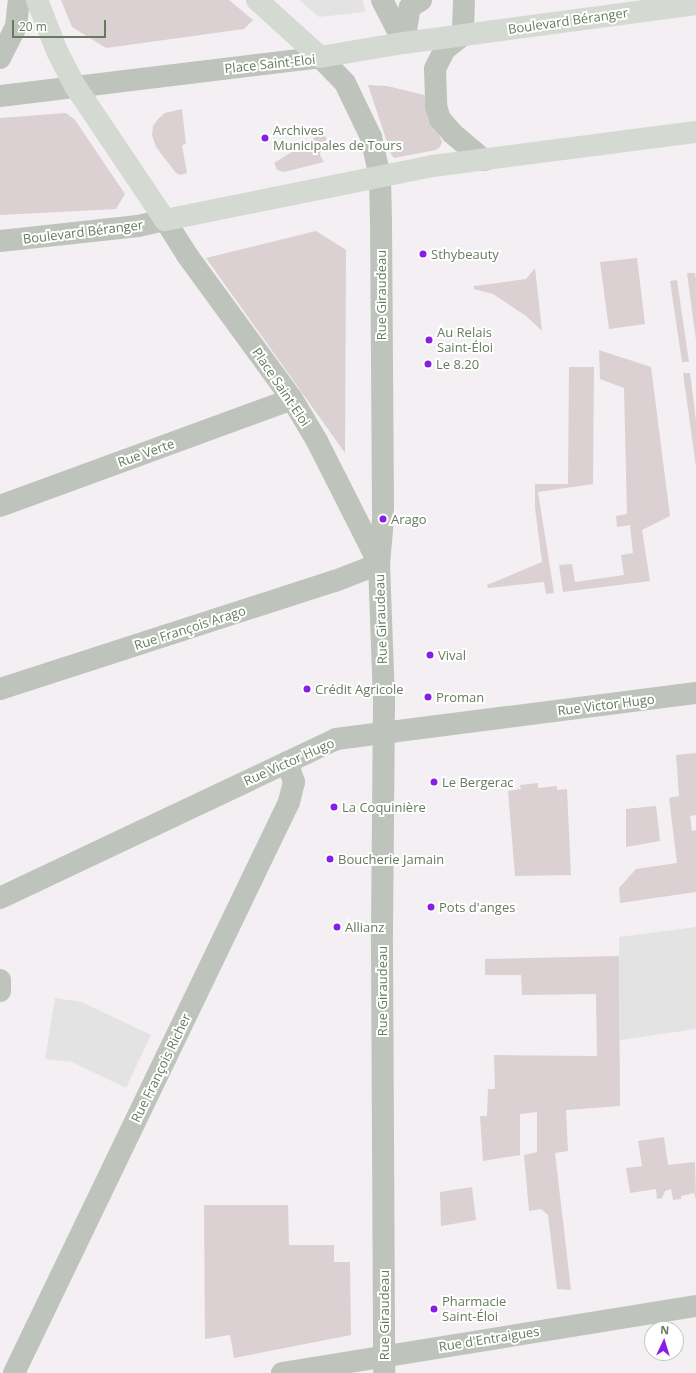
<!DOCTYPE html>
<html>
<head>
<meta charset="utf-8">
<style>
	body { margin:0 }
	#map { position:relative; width:696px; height:1373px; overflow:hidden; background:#f4eff3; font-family:"Open Sans",sans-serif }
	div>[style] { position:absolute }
	.built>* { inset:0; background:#e4e3e3 }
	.green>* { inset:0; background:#dbd0d2 }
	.minor>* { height:22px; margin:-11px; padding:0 11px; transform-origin:11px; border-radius:11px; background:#bec4bc }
	.major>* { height:22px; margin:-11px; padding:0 11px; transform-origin:11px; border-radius:11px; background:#d4dad2 }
	.dots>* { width:11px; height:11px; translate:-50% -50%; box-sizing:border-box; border:2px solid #fff; border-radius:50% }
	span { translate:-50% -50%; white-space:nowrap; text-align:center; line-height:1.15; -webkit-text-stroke:4px #fff; paint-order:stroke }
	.street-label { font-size:13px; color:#667b5e }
	.poi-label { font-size:13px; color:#667b5e }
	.left { translate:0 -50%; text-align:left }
	.north { position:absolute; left:644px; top:1321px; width:40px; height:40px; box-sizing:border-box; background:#fff; border:1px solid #c2cabf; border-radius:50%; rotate:4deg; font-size:11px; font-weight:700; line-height:16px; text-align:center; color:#667b5e }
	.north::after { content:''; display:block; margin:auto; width:14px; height:18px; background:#891ce7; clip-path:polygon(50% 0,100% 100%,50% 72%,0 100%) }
	.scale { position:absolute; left:12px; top:20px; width:94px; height:18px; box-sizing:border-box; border:2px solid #667b5e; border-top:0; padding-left:5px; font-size:12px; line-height:14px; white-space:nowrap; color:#667b5e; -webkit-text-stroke:3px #fff; paint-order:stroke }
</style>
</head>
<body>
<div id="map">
	<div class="built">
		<div style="clip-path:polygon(299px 0,363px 0,365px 12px,319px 17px)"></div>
		<div style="clip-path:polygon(696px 927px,696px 1029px,620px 1040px,619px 937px)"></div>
		<div style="clip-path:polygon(55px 998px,82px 1002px,151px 1035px,126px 1088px,72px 1062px,45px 1059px)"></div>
	</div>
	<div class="green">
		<div style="clip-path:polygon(61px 0,229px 0,253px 20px,244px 29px,106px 48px,72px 27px)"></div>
		<div style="clip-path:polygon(368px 85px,387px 86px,424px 95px,442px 142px,440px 147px,436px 150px,394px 158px,391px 154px)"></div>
		<div style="clip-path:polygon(182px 109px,186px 144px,182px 145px,187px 173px,180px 175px,176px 173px,156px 147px,152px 135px,153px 126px,158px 119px,165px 113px)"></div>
		<div style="clip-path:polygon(66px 113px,75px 120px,125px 194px,116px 209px,0 215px,0 118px)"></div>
		<div style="clip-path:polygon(322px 133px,327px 139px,321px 146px,320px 155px,324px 162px,284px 172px,277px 170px,274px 163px)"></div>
		<div style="clip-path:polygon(316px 231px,346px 250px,345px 453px,206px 258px)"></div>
		<div style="clip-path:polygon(637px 258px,645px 324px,609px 329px,600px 262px)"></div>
		<div style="clip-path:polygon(535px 268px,542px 331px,526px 316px,493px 294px,474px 289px,474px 286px,526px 279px)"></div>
		<div style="clip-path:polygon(687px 273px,695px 273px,696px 279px,696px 340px)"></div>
		<div style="clip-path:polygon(677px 280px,689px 362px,682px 362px,670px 281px)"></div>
		<div style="clip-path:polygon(599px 350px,651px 367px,670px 516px,642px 530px,650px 581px,563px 592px,559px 565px,572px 564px,575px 582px,624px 575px,621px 555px,633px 553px,630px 525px,617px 527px,616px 516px,627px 514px,624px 388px,600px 379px)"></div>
		<div style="clip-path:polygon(569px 367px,594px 367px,593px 484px,538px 492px,554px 593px,546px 594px,544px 582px,488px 588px,487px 585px,542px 562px,535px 508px,535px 484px,568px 484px)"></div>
		<div style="clip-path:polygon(683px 373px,690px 373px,696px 421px,696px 467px)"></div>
		<div style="clip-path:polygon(696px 753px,696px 815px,690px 816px,692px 831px,696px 830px,696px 892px,620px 903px,619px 888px,636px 869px,677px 863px,669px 798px,679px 796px,676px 755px)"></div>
		<div style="clip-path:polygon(538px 783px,538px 788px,557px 786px,557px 790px,567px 789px,571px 875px,515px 876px,508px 791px,521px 789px,520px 785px)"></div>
		<div style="clip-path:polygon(656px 806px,660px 841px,626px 847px,626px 809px)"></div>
		<div style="clip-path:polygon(619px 956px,620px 1106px,566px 1110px,568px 1151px,555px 1153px,571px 1290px,557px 1289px,548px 1215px,541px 1209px,529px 1211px,524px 1155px,537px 1152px,537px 1112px,520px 1114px,520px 1155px,483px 1161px,480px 1116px,487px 1116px,488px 1089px,495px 1089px,494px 1055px,597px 1056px,596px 994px,522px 995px,521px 975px,485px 975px,485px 959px)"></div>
		<div style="clip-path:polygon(664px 1137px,668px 1165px,695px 1162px,696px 1200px,694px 1193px,681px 1196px,681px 1199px,673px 1200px,671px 1189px,665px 1191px,662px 1198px,657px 1199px,656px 1189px,630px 1193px,626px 1168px,642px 1166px,638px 1141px)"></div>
		<div style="clip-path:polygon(472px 1187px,476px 1220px,441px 1226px,440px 1192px)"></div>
		<div style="clip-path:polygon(204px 1205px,288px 1205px,289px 1245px,334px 1245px,334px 1262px,350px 1262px,351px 1335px,234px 1358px,230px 1335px,205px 1339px)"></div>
	</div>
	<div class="minor">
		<div style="left:382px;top:0;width:48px;rotate:62.9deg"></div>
		<div style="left:464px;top:0;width:35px;rotate:92deg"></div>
		<div style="left:463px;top:35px;width:23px;rotate:142deg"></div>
		<div style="left:445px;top:49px;width:22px;rotate:117deg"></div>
		<div style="left:435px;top:69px;width:37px;rotate:88deg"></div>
		<div style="left:436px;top:106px;width:14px;rotate:73deg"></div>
		<div style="left:440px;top:119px;width:18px;rotate:49deg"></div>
		<div style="left:452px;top:133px;width:42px;rotate:40.2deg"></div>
		<div style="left:404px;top:43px;width:36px;rotate:-81deg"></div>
		<div style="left:410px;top:7px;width:13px;rotate:-32deg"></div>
		<div style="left:0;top:58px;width:35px;rotate:-63deg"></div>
		<div style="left:16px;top:27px;width:27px;rotate:-84deg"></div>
		<div style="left:0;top:96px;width:322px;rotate:-6.9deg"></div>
		<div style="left:320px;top:57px;width:36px;rotate:46deg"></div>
		<div style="left:345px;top:83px;width:60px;rotate:64.3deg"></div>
		<div style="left:371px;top:137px;width:41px;rotate:77.3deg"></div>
		<div style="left:380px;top:177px;width:43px;rotate:88.7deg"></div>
		<div style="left:381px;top:220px;width:299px;rotate:89.6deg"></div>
		<div style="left:383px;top:519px;width:45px;rotate:95.1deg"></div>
		<div style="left:379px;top:564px;width:138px;rotate:87.9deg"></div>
		<div style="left:384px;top:702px;width:245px;rotate:90.5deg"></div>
		<div style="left:382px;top:947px;width:426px;rotate:89.7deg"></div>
		<div style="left:0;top:241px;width:139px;rotate:-6.2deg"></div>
		<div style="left:138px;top:226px;width:28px;rotate:-13deg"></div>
		<div style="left:165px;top:220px;width:41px;rotate:57.8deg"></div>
		<div style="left:187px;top:255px;width:178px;rotate:53.9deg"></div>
		<div style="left:292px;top:399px;width:49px;rotate:59.2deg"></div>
		<div style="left:317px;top:441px;width:138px;rotate:63.2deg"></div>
		<div style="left:0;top:506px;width:311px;rotate:-20.1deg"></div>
		<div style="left:0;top:689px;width:352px;rotate:-17.9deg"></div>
		<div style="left:335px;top:581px;width:47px;rotate:-21.1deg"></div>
		<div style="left:0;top:898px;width:372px;rotate:-25.3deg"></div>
		<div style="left:336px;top:739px;width:363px;rotate:-7.3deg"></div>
		<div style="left:0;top:980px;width:11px;rotate:90deg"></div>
		<div style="left:14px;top:1373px;width:634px;rotate:-64.28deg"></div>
		<div style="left:289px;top:802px;width:21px;rotate:-76deg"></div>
		<div style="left:294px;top:782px;width:21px;rotate:-109deg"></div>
		<div style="left:282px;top:1373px;width:419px;rotate:-9.2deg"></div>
	</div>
	<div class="major">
		<div style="left:37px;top:0;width:55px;rotate:68.6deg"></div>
		<div style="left:57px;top:51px;width:39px;rotate:63deg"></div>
		<div style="left:75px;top:86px;width:161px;rotate:56.1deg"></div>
		<div style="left:165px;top:220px;width:273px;rotate:-11.4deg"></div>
		<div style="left:433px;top:166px;width:265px;rotate:-7.4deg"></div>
		<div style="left:257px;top:0;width:85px;rotate:42.1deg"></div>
		<div style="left:320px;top:57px;width:85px;rotate:-9.5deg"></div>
		<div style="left:404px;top:43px;width:295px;rotate:-7.6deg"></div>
	</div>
	<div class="dots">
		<div style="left:265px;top:138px;background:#891ce7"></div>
		<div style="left:423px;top:254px;background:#891ce7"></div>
		<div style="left:429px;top:340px;background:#891ce7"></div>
		<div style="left:428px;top:364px;background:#891ce7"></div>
		<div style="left:383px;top:519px;background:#891ce7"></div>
		<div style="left:430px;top:655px;background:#891ce7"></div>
		<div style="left:307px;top:689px;background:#891ce7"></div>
		<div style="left:428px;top:697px;background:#891ce7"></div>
		<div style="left:434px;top:782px;background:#891ce7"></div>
		<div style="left:334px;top:807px;background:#891ce7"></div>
		<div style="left:330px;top:859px;background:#891ce7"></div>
		<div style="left:431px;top:907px;background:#891ce7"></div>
		<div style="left:337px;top:927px;background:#891ce7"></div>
		<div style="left:434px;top:1309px;background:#891ce7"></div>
	</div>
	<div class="street-label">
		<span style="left:568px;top:21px;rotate:-8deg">Boulevard Béranger</span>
		<span style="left:270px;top:64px;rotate:-6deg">Place Saint-Eloi</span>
		<span style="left:83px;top:232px;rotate:-7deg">Boulevard Béranger</span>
		<span style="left:381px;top:295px;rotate:-90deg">Rue Giraudeau</span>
		<span style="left:281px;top:387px;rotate:56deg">Place Saint-Eloi</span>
		<span style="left:146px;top:453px;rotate:-20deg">Rue Verte</span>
		<span style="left:381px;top:619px;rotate:-92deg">Rue Giraudeau</span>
		<span style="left:190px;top:628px;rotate:-18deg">Rue François Arago</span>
		<span style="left:606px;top:705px;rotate:-7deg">Rue Victor Hugo</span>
		<span style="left:289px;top:762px;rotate:-24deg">Rue Victor Hugo</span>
		<span style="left:382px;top:991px;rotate:-90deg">Rue Giraudeau</span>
		<span style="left:161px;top:1068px;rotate:-64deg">Rue François Richer</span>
		<span style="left:384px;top:1315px;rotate:-90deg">Rue Giraudeau</span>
		<span style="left:489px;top:1339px;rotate:-9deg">Rue d'Entraigues</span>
	</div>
	<div class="poi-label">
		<span class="left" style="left:273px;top:138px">Archives<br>Municipales de Tours</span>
		<span class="left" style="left:431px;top:254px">Sthybeauty</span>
		<span class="left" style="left:437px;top:340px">Au Relais<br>Saint-Éloi</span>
		<span class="left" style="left:436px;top:364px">Le 8.20</span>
		<span class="left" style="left:391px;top:519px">Arago</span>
		<span class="left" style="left:438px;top:655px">Vival</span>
		<span class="left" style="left:315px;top:689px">Crédit Agricole</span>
		<span class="left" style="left:436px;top:697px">Proman</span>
		<span class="left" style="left:442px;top:782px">Le Bergerac</span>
		<span class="left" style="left:342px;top:807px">La Coquinière</span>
		<span class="left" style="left:338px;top:859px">Boucherie Jamain</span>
		<span class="left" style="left:439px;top:907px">Pots d'anges</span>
		<span class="left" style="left:345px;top:927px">Allianz</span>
		<span class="left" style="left:442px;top:1309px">Pharmacie<br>Saint-Éloi</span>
	</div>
	<div class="north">N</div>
	<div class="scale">20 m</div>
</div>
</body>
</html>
